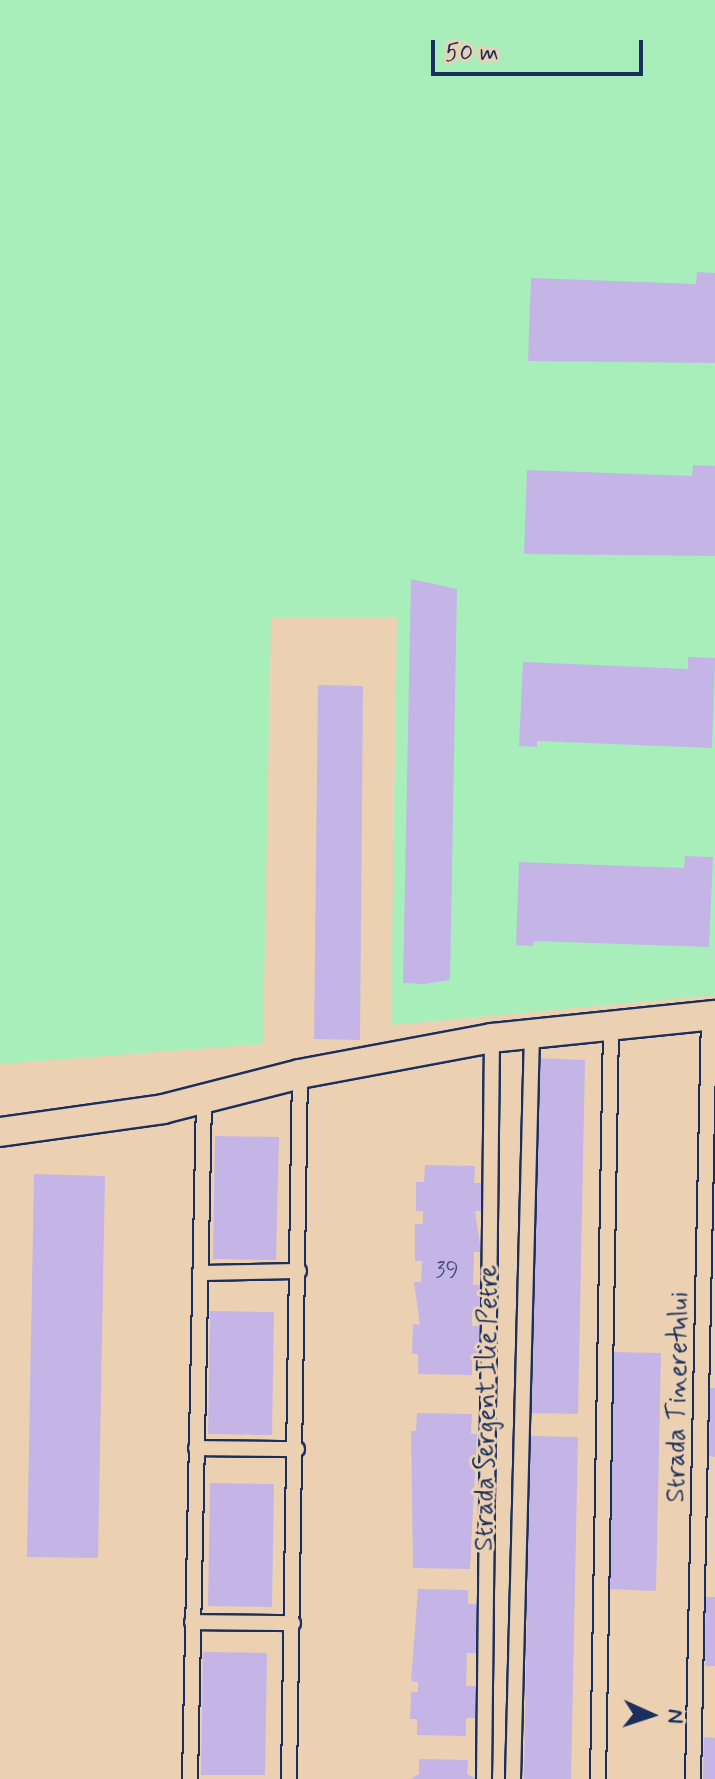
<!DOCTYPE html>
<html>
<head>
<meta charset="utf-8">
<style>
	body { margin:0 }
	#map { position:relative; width:715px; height:1779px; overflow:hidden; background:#ebd1b2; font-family:Mynerve,sans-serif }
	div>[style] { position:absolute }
	.green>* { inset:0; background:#a7eebb }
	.building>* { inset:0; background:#c4b5e6 }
	.roads { filter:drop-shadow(2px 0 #1b2f5e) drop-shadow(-2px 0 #1b2f5e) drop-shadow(0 2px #1b2f5e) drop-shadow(0 -2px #1b2f5e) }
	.lane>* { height:14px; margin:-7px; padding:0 7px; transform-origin:7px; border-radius:7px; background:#ebd1b2 }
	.street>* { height:28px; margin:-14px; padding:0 14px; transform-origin:14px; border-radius:14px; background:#ebd1b2 }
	span { translate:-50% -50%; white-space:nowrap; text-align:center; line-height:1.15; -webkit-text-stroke:6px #ebd1b2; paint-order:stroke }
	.number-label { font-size:22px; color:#455080 }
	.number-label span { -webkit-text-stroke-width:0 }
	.street-label { font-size:26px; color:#1b2f5e }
	.north { position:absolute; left:611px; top:1675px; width:80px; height:80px; -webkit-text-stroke:6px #ebd1b2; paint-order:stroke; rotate:93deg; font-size:22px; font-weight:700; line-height:32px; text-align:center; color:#1b2f5e }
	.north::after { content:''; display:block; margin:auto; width:28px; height:36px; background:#1b2f5e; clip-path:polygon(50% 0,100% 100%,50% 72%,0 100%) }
	.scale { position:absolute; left:431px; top:40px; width:212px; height:36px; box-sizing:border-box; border:4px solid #1b2f5e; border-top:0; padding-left:10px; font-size:24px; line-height:28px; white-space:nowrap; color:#1b2f5e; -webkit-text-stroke:6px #ebd1b2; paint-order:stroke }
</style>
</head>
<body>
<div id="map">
	<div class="green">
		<div style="clip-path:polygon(0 0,715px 0,715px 995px,391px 1025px,397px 617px,271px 618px,263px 1044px,0 1064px)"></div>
	</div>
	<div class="building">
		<div style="clip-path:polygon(697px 272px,715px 273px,715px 363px,528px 361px,531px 278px,696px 284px)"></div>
		<div style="clip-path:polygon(693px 465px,715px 466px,715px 556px,524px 554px,527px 470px,692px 476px)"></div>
		<div style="clip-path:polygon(411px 579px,457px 589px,450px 980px,424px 984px,403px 983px)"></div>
		<div style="clip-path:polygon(688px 657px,715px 658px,712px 748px,537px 741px,537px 747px,519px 746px,523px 662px,688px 669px)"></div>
		<div style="clip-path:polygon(318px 685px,363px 686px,360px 1040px,314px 1039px)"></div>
		<div style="clip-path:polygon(685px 856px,713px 857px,709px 947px,534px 941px,533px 946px,516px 945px,519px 862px,684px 868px)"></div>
		<div style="clip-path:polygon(537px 1058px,585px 1060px,578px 1414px,531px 1413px)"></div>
		<div style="clip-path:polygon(215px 1136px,279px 1137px,276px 1260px,213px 1259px)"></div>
		<div style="clip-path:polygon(425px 1165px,475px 1166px,474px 1183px,483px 1183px,483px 1211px,475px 1211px,481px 1252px,474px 1252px,473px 1285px,482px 1285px,481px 1312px,472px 1312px,472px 1326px,480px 1326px,479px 1355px,472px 1355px,472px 1375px,418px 1374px,418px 1354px,412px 1354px,413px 1324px,420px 1325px,414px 1282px,421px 1282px,422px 1261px,415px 1261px,415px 1224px,423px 1224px,423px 1211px,416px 1211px,416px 1182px,424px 1182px)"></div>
		<div style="clip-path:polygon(34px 1174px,105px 1176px,98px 1558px,27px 1557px)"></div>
		<div style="clip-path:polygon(210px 1311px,274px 1312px,272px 1435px,208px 1434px)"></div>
		<div style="clip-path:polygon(613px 1352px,661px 1353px,656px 1591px,608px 1589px)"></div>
		<div style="clip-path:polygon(710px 1388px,715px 1388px,715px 1457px,709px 1456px)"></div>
		<div style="clip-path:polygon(417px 1413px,472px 1414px,471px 1434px,477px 1434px,470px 1569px,413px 1568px,411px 1431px,416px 1431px)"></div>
		<div style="clip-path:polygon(530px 1436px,578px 1437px,571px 1779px,524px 1779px)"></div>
		<div style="clip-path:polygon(210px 1483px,274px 1484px,272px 1607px,208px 1606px)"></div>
		<div style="clip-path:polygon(418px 1589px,468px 1590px,468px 1604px,479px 1604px,477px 1653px,467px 1653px,466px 1686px,477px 1686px,476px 1718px,466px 1718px,466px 1736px,417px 1735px,417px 1719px,410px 1719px,411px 1692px,418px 1692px,418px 1682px,411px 1681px)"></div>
		<div style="clip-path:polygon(706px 1597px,715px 1597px,715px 1666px,705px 1666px)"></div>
		<div style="clip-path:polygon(203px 1652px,267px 1653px,265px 1775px,201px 1775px)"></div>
		<div style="clip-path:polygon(704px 1737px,715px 1738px,715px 1779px,703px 1779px)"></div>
		<div style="clip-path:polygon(419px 1759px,468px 1760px,467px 1774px,477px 1779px,411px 1779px,419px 1774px)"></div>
	</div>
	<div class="roads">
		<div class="lane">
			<div style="left:200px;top:1273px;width:99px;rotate:-1.2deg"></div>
			<div style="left:196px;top:1448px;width:101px;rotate:0.6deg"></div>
			<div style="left:192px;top:1622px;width:101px;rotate:0.6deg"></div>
			<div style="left:190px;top:1779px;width:678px;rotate:-88.82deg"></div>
			<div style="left:289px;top:1779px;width:705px;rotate:-89.11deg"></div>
			<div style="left:484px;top:1779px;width:741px;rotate:-89.38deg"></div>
			<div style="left:513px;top:1779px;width:746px;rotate:-88.54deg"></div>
			<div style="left:598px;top:1779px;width:756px;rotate:-89.01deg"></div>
			<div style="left:693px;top:1779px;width:764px;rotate:-88.8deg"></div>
		</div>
		<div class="street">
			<div style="left:0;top:1132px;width:165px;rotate:-8deg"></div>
			<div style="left:163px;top:1109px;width:141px;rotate:-14.3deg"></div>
			<div style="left:300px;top:1074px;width:195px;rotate:-10.6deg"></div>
			<div style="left:492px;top:1038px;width:224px;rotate:-5.9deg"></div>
		</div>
	</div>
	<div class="number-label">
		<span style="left:447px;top:1272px">39</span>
	</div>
	<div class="street-label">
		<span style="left:679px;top:1397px;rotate:-89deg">Strada Tineretului</span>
		<span style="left:488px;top:1408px;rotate:-89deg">Strada Sergent Ilie Petre</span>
	</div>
	<div class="north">N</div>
	<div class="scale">50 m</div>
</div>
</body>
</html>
